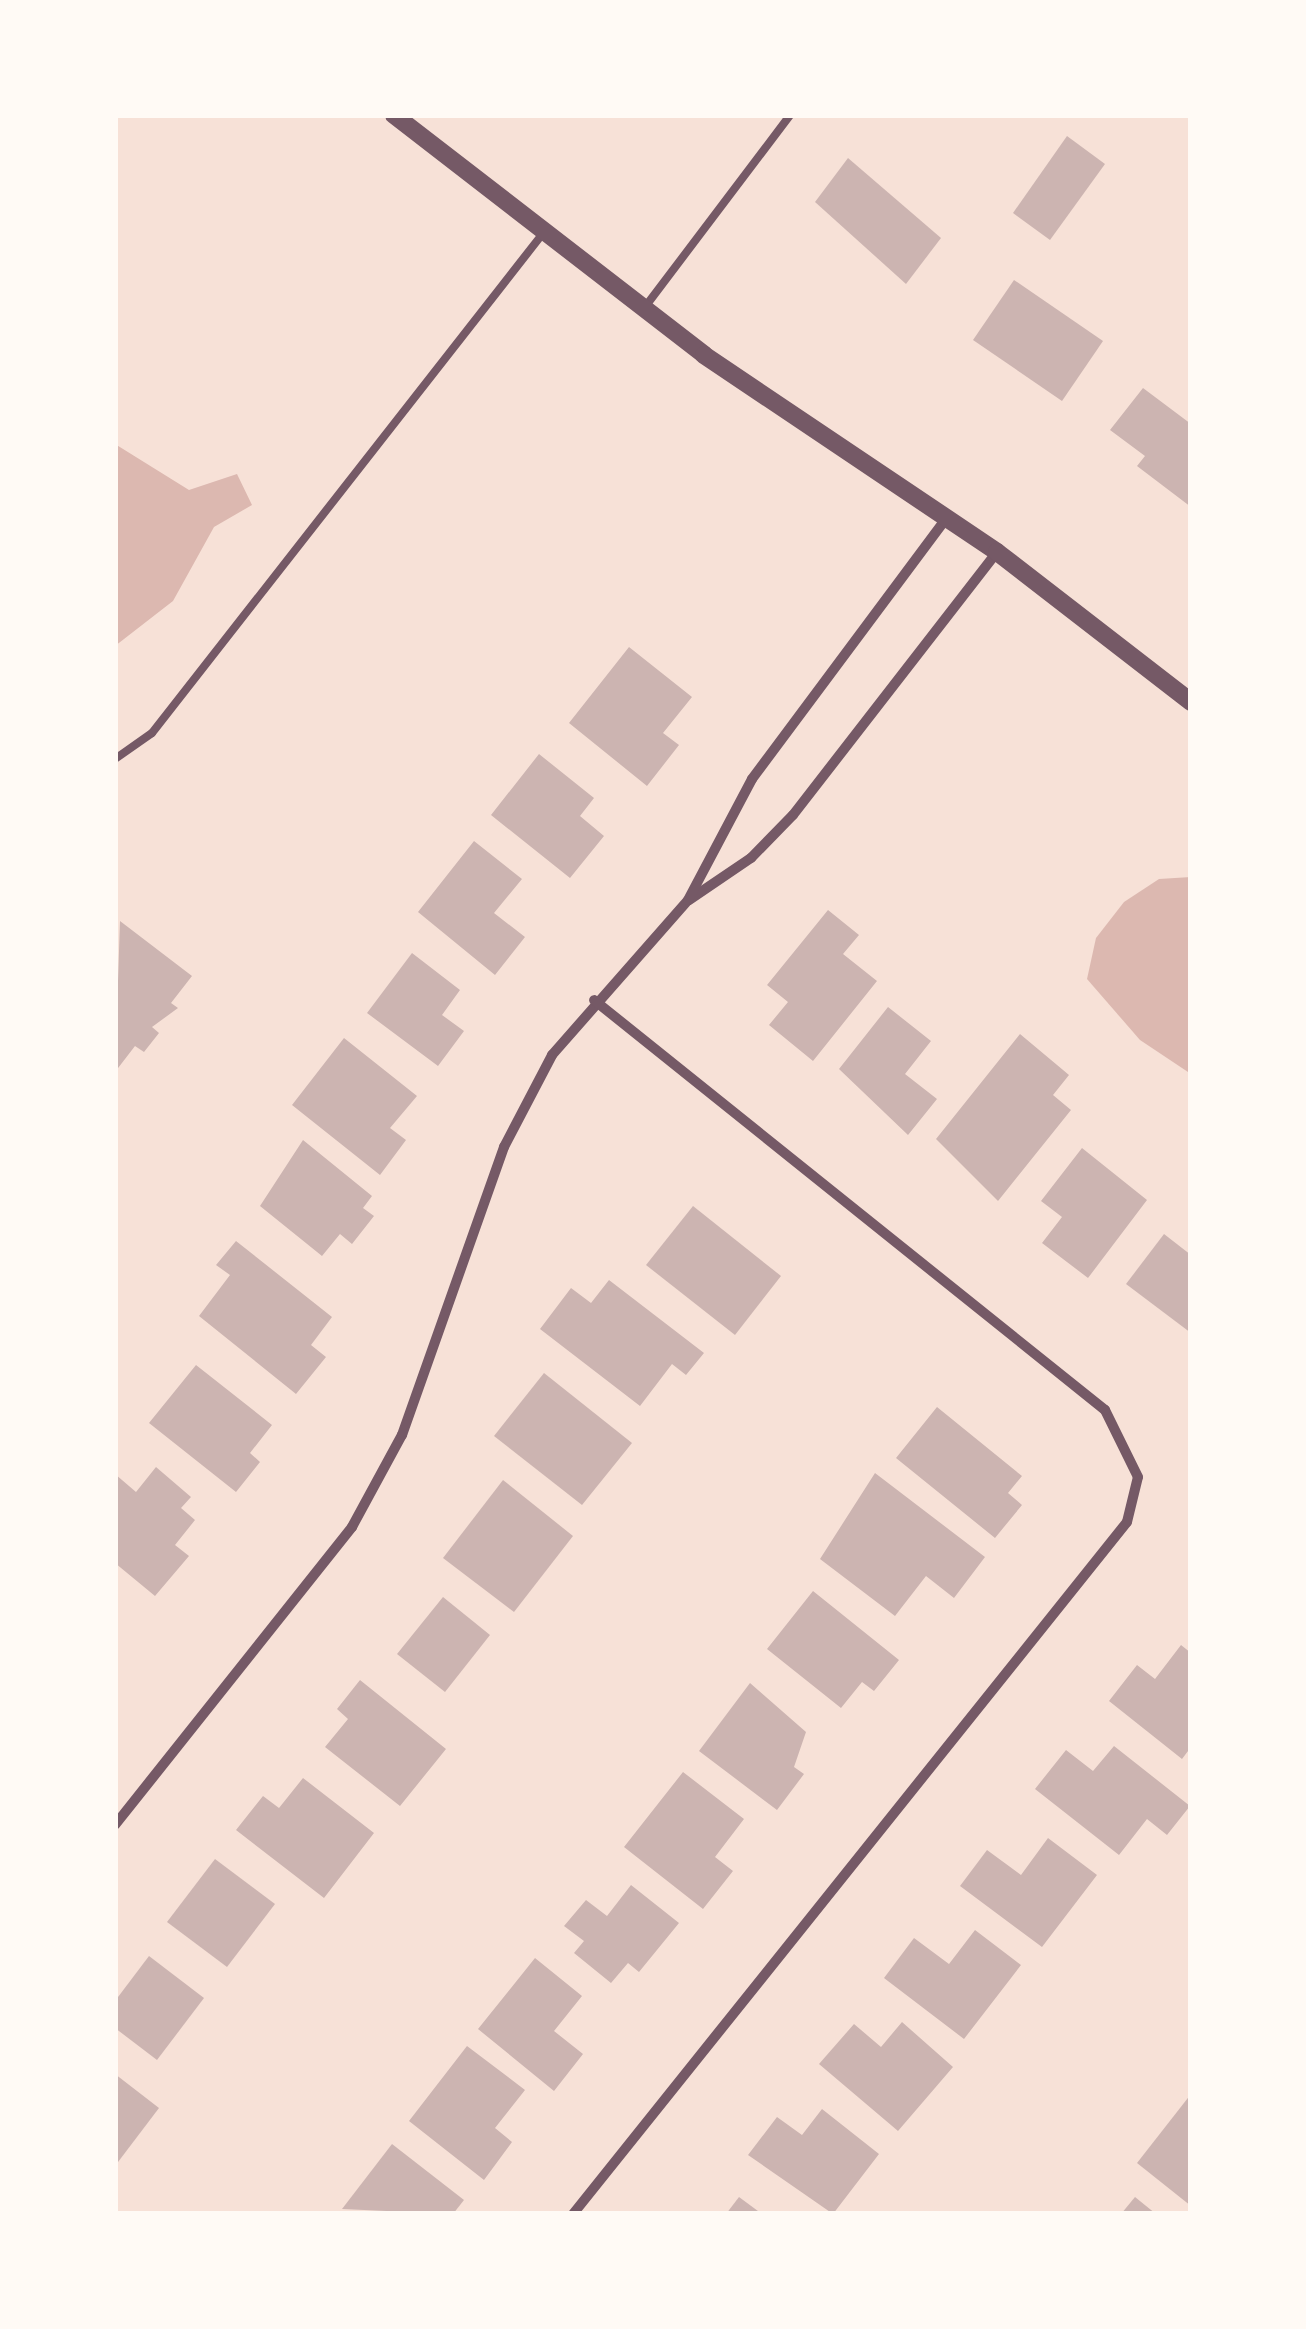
<!DOCTYPE html>
<html>
<head>
<meta charset="utf-8">
<style>
	body { margin:0 }
	#map { position:relative; width:1306px; height:2329px; overflow:hidden; background:#f7e1d7; font-family:Karla,sans-serif }
	div>[style] { position:absolute }
	.water>* { inset:0; background:#dcb8b0 }
	.building>* { inset:0; background:#ccb4b1 }
	.service>* { height:8px; margin:-4px; padding:0 4px; transform-origin:4px; border-radius:4px; background:#755966 }
	.minor>* { height:10px; margin:-5px; padding:0 5px; transform-origin:5px; border-radius:5px; background:#755966 }
	.tertiary>* { height:18px; margin:-9px; padding:0 9px; transform-origin:9px; border-radius:9px; background:#755966 }
	span { translate:-50% -50%; white-space:nowrap; text-align:center; line-height:1.15; -webkit-text-stroke:9px #fffaf5; paint-order:stroke }
	.frame { position:absolute; inset:0; border:118px solid #fffaf5; pointer-events:none }
</style>
</head>
<body>
<div id="map">
	<div class="water">
		<div style="clip-path:polygon(115px 444px,189px 490px,237px 474px,252px 505px,214px 527px,173px 601px,115px 646px)"></div>
		<div style="clip-path:polygon(1191px 877px,1191px 1074px,1140px 1040px,1087px 979px,1096px 938px,1124px 902px,1159px 879px)"></div>
	</div>
	<div class="building">
		<div style="clip-path:polygon(1067px 136px,1105px 164px,1050px 240px,1013px 213px)"></div>
		<div style="clip-path:polygon(848px 158px,941px 238px,906px 284px,815px 202px)"></div>
		<div style="clip-path:polygon(1014px 280px,1103px 341px,1062px 401px,973px 340px)"></div>
		<div style="clip-path:polygon(1143px 388px,1191px 424px,1191px 507px,1137px 466px,1145px 456px,1110px 430px)"></div>
		<div style="clip-path:polygon(629px 647px,692px 697px,663px 733px,679px 745px,647px 786px,569px 723px)"></div>
		<div style="clip-path:polygon(539px 754px,594px 798px,580px 816px,604px 836px,570px 878px,491px 815px)"></div>
		<div style="clip-path:polygon(474px 841px,522px 879px,494px 913px,525px 937px,495px 975px,418px 912px)"></div>
		<div style="clip-path:polygon(828px 910px,859px 935px,843px 954px,877px 981px,813px 1061px,769px 1025px,788px 1002px,767px 985px)"></div>
		<div style="clip-path:polygon(120px 921px,192px 976px,171px 1003px,178px 1008px,152px 1027px,159px 1033px,144px 1052px,135px 1046px,115px 1072px)"></div>
		<div style="clip-path:polygon(412px 953px,460px 990px,442px 1015px,464px 1031px,438px 1066px,367px 1013px)"></div>
		<div style="clip-path:polygon(888px 1007px,931px 1041px,905px 1074px,937px 1099px,908px 1135px,839px 1069px)"></div>
		<div style="clip-path:polygon(1020px 1034px,1069px 1075px,1053px 1095px,1071px 1110px,998px 1201px,936px 1139px)"></div>
		<div style="clip-path:polygon(344px 1038px,417px 1096px,390px 1128px,406px 1140px,380px 1175px,292px 1105px)"></div>
		<div style="clip-path:polygon(303px 1140px,372px 1196px,363px 1208px,374px 1216px,352px 1244px,340px 1234px,322px 1256px,260px 1206px)"></div>
		<div style="clip-path:polygon(1082px 1148px,1147px 1200px,1088px 1278px,1042px 1243px,1062px 1217px,1041px 1201px)"></div>
		<div style="clip-path:polygon(693px 1206px,781px 1276px,735px 1335px,646px 1265px)"></div>
		<div style="clip-path:polygon(1164px 1234px,1191px 1255px,1191px 1333px,1126px 1284px)"></div>
		<div style="clip-path:polygon(236px 1241px,332px 1317px,311px 1345px,326px 1357px,296px 1394px,199px 1316px,230px 1275px,216px 1265px)"></div>
		<div style="clip-path:polygon(609px 1280px,704px 1353px,686px 1375px,672px 1364px,640px 1406px,540px 1329px,571px 1288px,591px 1303px)"></div>
		<div style="clip-path:polygon(196px 1365px,272px 1425px,250px 1453px,260px 1462px,236px 1492px,149px 1423px)"></div>
		<div style="clip-path:polygon(544px 1373px,632px 1443px,582px 1505px,494px 1436px)"></div>
		<div style="clip-path:polygon(937px 1407px,1022px 1476px,1008px 1493px,1022px 1505px,995px 1538px,896px 1458px)"></div>
		<div style="clip-path:polygon(156px 1467px,191px 1497px,181px 1508px,195px 1520px,175px 1545px,189px 1556px,155px 1596px,115px 1563px,115px 1474px,136px 1492px)"></div>
		<div style="clip-path:polygon(875px 1473px,985px 1557px,954px 1598px,926px 1576px,895px 1616px,820px 1559px)"></div>
		<div style="clip-path:polygon(503px 1480px,573px 1536px,514px 1612px,443px 1558px)"></div>
		<div style="clip-path:polygon(813px 1591px,899px 1660px,874px 1691px,862px 1682px,841px 1708px,767px 1649px)"></div>
		<div style="clip-path:polygon(443px 1597px,490px 1635px,445px 1692px,397px 1654px)"></div>
		<div style="clip-path:polygon(1181px 1645px,1191px 1653px,1191px 1747px,1182px 1759px,1109px 1701px,1137px 1665px,1155px 1679px)"></div>
		<div style="clip-path:polygon(360px 1680px,446px 1749px,400px 1806px,325px 1747px,348px 1719px,337px 1709px)"></div>
		<div style="clip-path:polygon(750px 1683px,806px 1732px,794px 1767px,804px 1774px,777px 1810px,699px 1751px)"></div>
		<div style="clip-path:polygon(1114px 1746px,1190px 1806px,1167px 1835px,1147px 1819px,1119px 1855px,1035px 1789px,1066px 1750px,1093px 1771px)"></div>
		<div style="clip-path:polygon(683px 1772px,744px 1819px,715px 1857px,733px 1871px,703px 1909px,624px 1847px)"></div>
		<div style="clip-path:polygon(303px 1778px,374px 1833px,324px 1898px,236px 1830px,263px 1796px,279px 1808px)"></div>
		<div style="clip-path:polygon(1048px 1838px,1097px 1875px,1042px 1947px,960px 1886px,987px 1850px,1021px 1875px)"></div>
		<div style="clip-path:polygon(215px 1859px,275px 1904px,227px 1967px,167px 1922px)"></div>
		<div style="clip-path:polygon(631px 1885px,679px 1923px,639px 1972px,628px 1963px,611px 1983px,574px 1953px,584px 1941px,564px 1926px,586px 1900px,607px 1916px)"></div>
		<div style="clip-path:polygon(975px 1930px,1021px 1965px,964px 2039px,884px 1978px,914px 1938px,949px 1964px)"></div>
		<div style="clip-path:polygon(149px 1956px,204px 1998px,157px 2060px,115px 2028px,115px 2001px)"></div>
		<div style="clip-path:polygon(535px 1958px,582px 1996px,554px 2031px,583px 2054px,554px 2091px,478px 2029px)"></div>
		<div style="clip-path:polygon(902px 2022px,953px 2067px,898px 2131px,819px 2064px,854px 2024px,881px 2047px)"></div>
		<div style="clip-path:polygon(467px 2046px,525px 2090px,495px 2128px,512px 2142px,484px 2180px,409px 2121px)"></div>
		<div style="clip-path:polygon(115px 2074px,159px 2108px,115px 2166px)"></div>
		<div style="clip-path:polygon(1191px 2094px,1191px 2206px,1137px 2163px)"></div>
		<div style="clip-path:polygon(822px 2109px,879px 2154px,833px 2214px,748px 2155px,777px 2117px,802px 2135px)"></div>
		<div style="clip-path:polygon(392px 2144px,464px 2200px,453px 2214px,342px 2209px)"></div>
		<div style="clip-path:polygon(739px 2197px,762px 2214px,726px 2214px)"></div>
		<div style="clip-path:polygon(1135px 2197px,1156px 2214px,1121px 2214px)"></div>
	</div>
	<div class="service">
		<div style="left:645px;top:307px;width:241px;rotate:-52.9deg"></div>
		<div style="left:115px;top:759px;width:45px;rotate:-35.1deg"></div>
		<div style="left:152px;top:733px;width:636px;rotate:-51.96deg"></div>
	</div>
	<div class="minor">
		<div style="left:689px;top:900px;width:75px;rotate:-34.1deg"></div>
		<div style="left:751px;top:858px;width:60px;rotate:-45.7deg"></div>
		<div style="left:793px;top:815px;width:333px;rotate:-52.2deg"></div>
		<div style="left:115px;top:1825px;width:381px;rotate:-51.5deg"></div>
		<div style="left:352px;top:1527px;width:105px;rotate:-61.5deg"></div>
		<div style="left:402px;top:1435px;width:306px;rotate:-70.5deg"></div>
		<div style="left:504px;top:1147px;width:104px;rotate:-62.4deg"></div>
		<div style="left:552px;top:1055px;width:206px;rotate:-48.7deg"></div>
		<div style="left:688px;top:900px;width:137px;rotate:-62.1deg"></div>
		<div style="left:752px;top:779px;width:327px;rotate:-53.3deg"></div>
		<div style="left:573px;top:2214px;width:886px;rotate:-51.32deg"></div>
		<div style="left:1127px;top:1522px;width:46px;rotate:-76.3deg"></div>
		<div style="left:1138px;top:1477px;width:75px;rotate:-116.2deg"></div>
		<div style="left:1105px;top:1410px;width:655px;rotate:-141.26deg"></div>
	</div>
	<div class="tertiary">
		<div style="left:394px;top:115px;width:392px;rotate:37.7deg"></div>
		<div style="left:704px;top:355px;width:353px;rotate:33.9deg"></div>
		<div style="left:997px;top:552px;width:245px;rotate:37.7deg"></div>
	</div>
	<div class="frame"></div>
</div>
</body>
</html>
